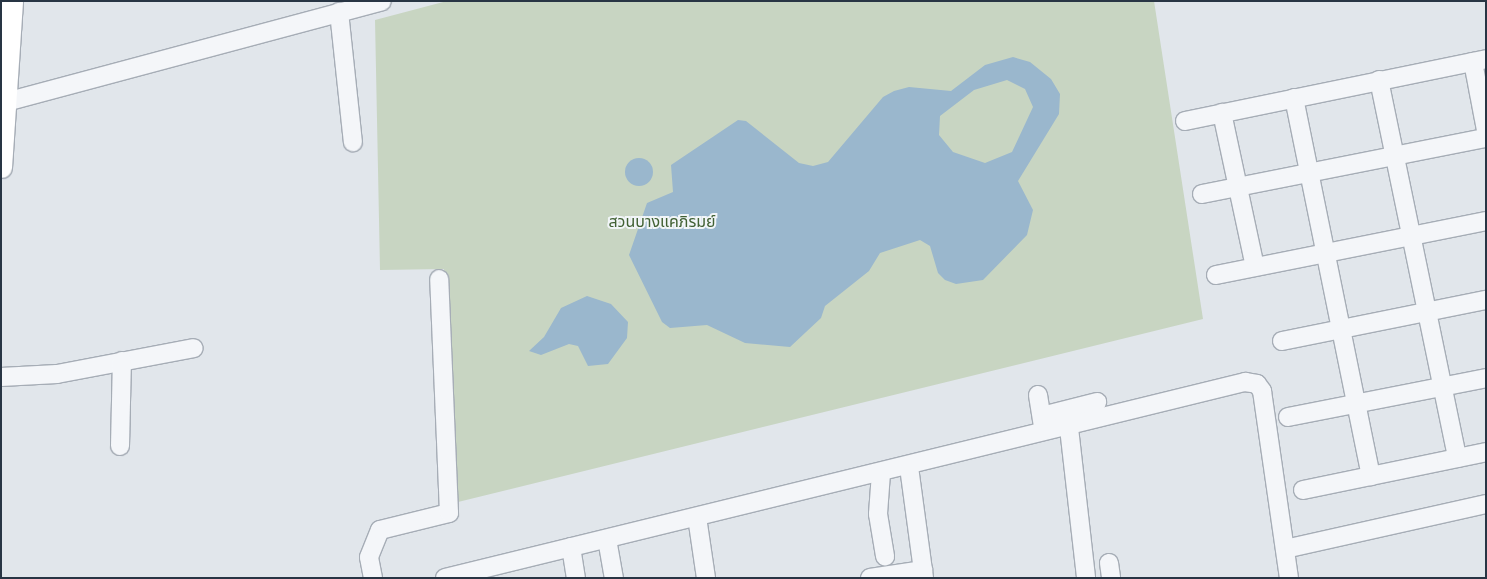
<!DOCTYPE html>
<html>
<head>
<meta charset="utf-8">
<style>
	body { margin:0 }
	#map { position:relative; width:1487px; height:579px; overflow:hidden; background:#e1e6eb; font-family:"Sofia Sans Condensed","Noto Sans Thai",sans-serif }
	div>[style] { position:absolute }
	.green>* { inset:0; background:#c8d5c2 }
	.water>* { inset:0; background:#9ab7cd }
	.round { border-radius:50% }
	.roads { filter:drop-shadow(1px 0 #a6adb6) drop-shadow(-1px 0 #a6adb6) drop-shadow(0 1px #a6adb6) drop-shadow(0 -1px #a6adb6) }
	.minor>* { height:18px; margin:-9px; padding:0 9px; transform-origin:9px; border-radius:9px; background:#f4f6f9 }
	.major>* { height:21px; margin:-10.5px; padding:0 10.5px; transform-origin:10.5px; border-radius:10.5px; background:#fff }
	span { translate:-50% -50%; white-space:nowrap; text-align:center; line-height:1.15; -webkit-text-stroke:4px #f1f5f8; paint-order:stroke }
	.park-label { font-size:16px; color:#416134 }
	.frame { position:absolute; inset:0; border:2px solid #283544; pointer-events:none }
</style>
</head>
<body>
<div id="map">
	<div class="green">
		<div style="clip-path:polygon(447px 1px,1154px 1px,1203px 319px,458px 502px,444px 269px,380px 270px,375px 20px)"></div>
	</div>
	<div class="water">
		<div style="clip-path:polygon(evenodd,1013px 57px,1030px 62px,1051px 79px,1060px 94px,1059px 114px,1018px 181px,1033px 210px,1027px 235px,983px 280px,956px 284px,945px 280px,938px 273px,930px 246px,920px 240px,880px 253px,869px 271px,825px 306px,821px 318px,790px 347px,745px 343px,707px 325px,670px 328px,662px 322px,629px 255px,647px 203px,673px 192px,671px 165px,738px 120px,746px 121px,799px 163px,813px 166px,828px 162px,883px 97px,894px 91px,909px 87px,951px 91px,985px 65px,1013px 57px,1007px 80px,1025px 89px,1033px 107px,1012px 152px,985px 163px,953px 152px,939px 135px,940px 116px,974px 90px,1007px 80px)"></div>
		<div class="round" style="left:625px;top:158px;width:28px;height:28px"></div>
		<div style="clip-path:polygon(587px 296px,611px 304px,628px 322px,627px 338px,608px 364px,588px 366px,578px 346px,569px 344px,541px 355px,529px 351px,544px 337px,561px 308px)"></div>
	</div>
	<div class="roads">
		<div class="minor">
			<div style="left:339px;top:12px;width:131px;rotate:83.9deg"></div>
			<div style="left:1473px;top:62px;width:69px;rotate:79.2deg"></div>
			<div style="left:1379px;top:80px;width:386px;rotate:78.3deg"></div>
			<div style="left:1294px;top:98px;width:386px;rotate:78.5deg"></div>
			<div style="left:6px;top:102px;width:389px;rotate:-15deg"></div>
			<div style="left:1222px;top:113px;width:157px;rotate:77.9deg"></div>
			<div style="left:1185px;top:121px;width:307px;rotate:-11.6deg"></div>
			<div style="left:1202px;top:194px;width:289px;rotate:-11.2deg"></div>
			<div style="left:1216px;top:275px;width:275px;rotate:-11.3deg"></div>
			<div style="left:1282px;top:341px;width:208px;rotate:-11.4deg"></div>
			<div style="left:1px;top:377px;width:56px;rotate:-3.1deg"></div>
			<div style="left:57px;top:374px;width:139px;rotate:-10.7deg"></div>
			<div style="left:1038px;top:395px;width:30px;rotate:81deg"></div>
			<div style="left:1042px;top:416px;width:57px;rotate:-14.3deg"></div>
			<div style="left:1288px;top:417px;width:202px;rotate:-11.1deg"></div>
			<div style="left:1069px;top:428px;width:151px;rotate:83.5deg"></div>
			<div style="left:120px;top:446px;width:85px;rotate:-88.7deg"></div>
			<div style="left:909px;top:467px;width:112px;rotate:82.3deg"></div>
			<div style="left:881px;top:473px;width:41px;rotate:94.2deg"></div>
			<div style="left:878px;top:514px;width:43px;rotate:80.5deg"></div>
			<div style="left:1303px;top:490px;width:187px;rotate:-11.7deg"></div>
			<div style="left:697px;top:517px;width:62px;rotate:81.6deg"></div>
			<div style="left:607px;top:539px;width:40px;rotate:80deg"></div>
			<div style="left:571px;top:547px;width:31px;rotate:81deg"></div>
			<div style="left:1285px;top:549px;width:206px;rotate:-12.6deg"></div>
			<div style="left:1109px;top:563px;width:15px;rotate:82deg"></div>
			<div style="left:373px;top:578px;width:21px;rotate:-101deg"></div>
			<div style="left:369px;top:557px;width:29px;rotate:-68deg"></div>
			<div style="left:380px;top:530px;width:71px;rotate:-13.8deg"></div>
			<div style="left:449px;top:513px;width:234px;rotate:-92.4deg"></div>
			<div style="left:445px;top:578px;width:824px;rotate:-13.77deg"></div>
			<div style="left:1245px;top:382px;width:12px;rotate:9deg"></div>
			<div style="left:1257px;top:384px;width:9px;rotate:54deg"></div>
			<div style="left:1262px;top:391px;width:189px;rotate:81.8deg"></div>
			<div style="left:870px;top:578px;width:54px;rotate:-8.6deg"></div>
		</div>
		<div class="major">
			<div style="left:1px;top:167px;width:166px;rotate:-86.2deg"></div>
		</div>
	</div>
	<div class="park-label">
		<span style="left:662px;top:223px">สวนบางแคภิรมย์</span>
	</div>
	<div class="frame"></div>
</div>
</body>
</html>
